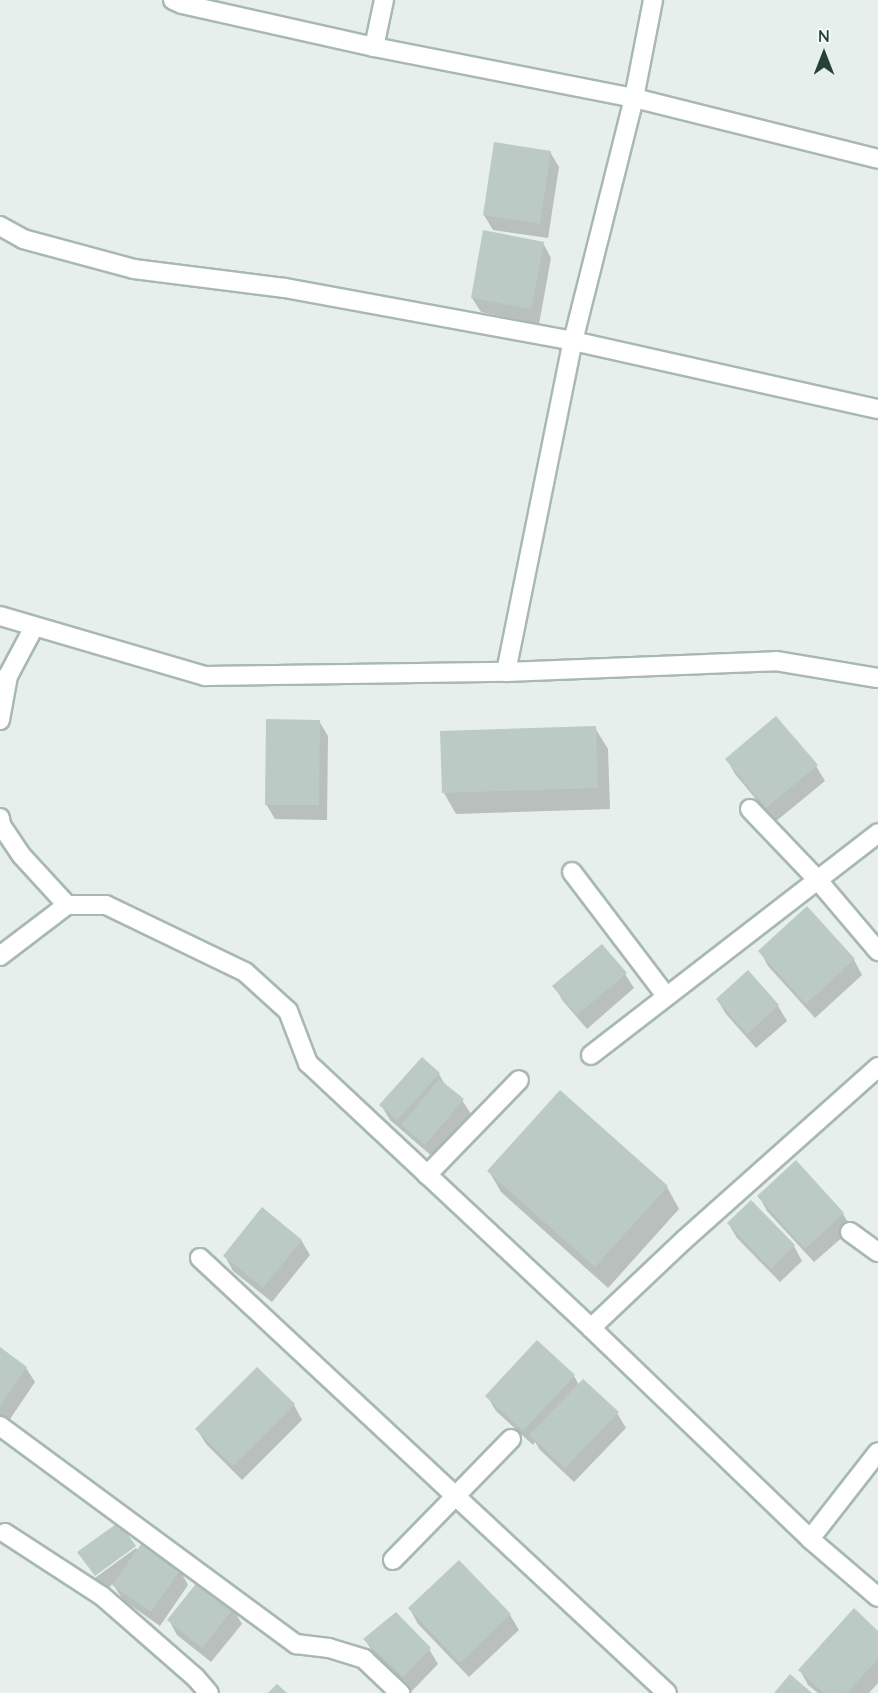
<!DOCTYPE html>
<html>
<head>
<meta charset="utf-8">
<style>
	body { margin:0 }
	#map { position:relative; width:878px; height:1693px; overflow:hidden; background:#e6efeb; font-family:Quicksand,sans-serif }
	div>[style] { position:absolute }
	.shadow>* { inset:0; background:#0003 }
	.building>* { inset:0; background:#bbcac4 }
	.roads { filter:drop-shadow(2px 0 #a8b8b2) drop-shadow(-2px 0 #a8b8b2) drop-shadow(0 2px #a8b8b2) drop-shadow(0 -2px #a8b8b2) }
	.lane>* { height:18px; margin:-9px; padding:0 9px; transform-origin:9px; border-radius:9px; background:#fff }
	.street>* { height:18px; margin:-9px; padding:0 9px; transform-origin:9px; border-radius:9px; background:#fff }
	.secondary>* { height:18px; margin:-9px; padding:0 9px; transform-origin:9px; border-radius:9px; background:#fff }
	span { translate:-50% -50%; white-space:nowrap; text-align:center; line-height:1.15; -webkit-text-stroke:4.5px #f7fbf9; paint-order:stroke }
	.north { position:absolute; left:794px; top:24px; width:60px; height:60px; -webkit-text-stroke:4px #f7fbf9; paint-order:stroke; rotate:0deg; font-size:16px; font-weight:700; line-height:24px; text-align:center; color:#24423a }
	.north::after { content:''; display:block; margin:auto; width:21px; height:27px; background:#24423a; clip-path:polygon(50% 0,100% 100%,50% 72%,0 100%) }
</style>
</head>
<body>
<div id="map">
	<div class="shadow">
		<div style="clip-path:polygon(550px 152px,559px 167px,548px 238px,493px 230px,484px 215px)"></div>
		<div style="clip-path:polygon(543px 243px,551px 258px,539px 324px,481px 312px,472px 298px)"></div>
		<div style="clip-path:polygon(319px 721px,328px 736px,327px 820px,275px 819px,266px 804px)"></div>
		<div style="clip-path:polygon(595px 728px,608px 749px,610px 809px,456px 814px,444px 793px)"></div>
		<div style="clip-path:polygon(727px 759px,816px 766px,825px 781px,775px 822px,735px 774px)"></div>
		<div style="clip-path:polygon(807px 908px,854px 960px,862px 975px,815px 1018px,768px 966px,760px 951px)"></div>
		<div style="clip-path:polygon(748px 972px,778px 1006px,787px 1021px,756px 1048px,726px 1014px,717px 999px)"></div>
		<div style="clip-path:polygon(625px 974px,634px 988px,587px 1029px,563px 1001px,554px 986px)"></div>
		<div style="clip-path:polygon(439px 1074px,445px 1085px,462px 1100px,471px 1114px,434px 1158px,390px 1120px,381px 1105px)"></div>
		<div style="clip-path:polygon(796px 1162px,843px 1214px,852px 1229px,814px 1262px,767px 1211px,759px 1196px)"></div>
		<div style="clip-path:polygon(489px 1171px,667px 1187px,679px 1209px,608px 1288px,501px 1192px)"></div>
		<div style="clip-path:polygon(728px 1223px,794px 1246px,802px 1261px,780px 1282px,737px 1238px)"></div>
		<div style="clip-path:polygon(301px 1240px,310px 1255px,272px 1302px,233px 1271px,225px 1256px)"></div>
		<div style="clip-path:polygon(0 1349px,26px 1368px,35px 1382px,6px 1425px,0 1421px)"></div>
		<div style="clip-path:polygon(574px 1376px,579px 1385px,617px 1413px,626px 1428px,574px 1482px,540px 1450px,535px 1442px,533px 1445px,496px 1411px,487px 1396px)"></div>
		<div style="clip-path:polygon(294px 1405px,302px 1420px,242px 1480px,206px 1444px,197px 1429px)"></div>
		<div style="clip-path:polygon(136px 1548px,138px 1551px,180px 1570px,188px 1585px,160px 1626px,123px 1600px,113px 1584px,105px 1590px,95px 1578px)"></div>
		<div style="clip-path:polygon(459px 1562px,510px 1615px,519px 1630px,469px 1677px,418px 1624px,410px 1609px)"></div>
		<div style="clip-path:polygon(233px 1609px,242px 1624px,211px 1662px,177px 1635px,169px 1620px)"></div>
		<div style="clip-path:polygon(878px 1633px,878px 1683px,869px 1693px,818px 1693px,808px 1685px,800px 1670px)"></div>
		<div style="clip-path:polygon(365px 1640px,429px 1649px,438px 1664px,412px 1691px,374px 1654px)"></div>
	</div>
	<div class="building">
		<div style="clip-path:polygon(494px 142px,551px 151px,540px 224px,483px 215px)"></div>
		<div style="clip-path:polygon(483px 230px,544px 242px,531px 309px,471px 298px)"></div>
		<div style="clip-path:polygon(776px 716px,818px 765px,766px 808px,725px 759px)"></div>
		<div style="clip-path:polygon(266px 719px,320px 720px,319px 805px,265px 805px)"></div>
		<div style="clip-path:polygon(596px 726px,598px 788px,442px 793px,440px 731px)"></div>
		<div style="clip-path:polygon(807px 906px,855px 959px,806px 1004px,758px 951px)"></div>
		<div style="clip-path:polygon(602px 944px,627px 973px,577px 1015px,552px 986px)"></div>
		<div style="clip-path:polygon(748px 970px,779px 1005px,747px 1034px,716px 999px)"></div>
		<div style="clip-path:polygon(422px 1057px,440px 1073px,397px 1120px,379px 1105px)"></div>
		<div style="clip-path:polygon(439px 1079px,464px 1099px,425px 1145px,401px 1125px)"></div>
		<div style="clip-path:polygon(560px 1090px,668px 1186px,595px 1267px,487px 1171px)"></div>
		<div style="clip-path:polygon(796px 1160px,844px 1213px,805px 1249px,757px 1196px)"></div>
		<div style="clip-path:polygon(751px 1200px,795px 1245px,771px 1269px,727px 1223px)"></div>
		<div style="clip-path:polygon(262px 1207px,302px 1240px,263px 1288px,223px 1256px)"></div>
		<div style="clip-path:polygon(537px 1340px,575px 1375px,523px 1431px,485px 1396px)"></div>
		<div style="clip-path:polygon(0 1347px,27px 1367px,0 1406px)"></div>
		<div style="clip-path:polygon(257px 1367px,295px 1404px,233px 1466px,195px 1429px)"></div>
		<div style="clip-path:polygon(583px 1379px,619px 1412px,565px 1468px,529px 1435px)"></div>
		<div style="clip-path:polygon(119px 1522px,136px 1546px,95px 1576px,77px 1552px)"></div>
		<div style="clip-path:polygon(142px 1543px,181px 1569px,151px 1612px,112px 1585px)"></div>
		<div style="clip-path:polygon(459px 1560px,511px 1614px,460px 1663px,408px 1608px)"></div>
		<div style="clip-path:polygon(199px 1580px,234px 1608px,202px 1648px,167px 1620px)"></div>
		<div style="clip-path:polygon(854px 1608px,878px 1631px,878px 1659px,847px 1693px,824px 1693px,798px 1670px)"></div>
		<div style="clip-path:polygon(396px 1612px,431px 1648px,403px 1677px,363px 1639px)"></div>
		<div style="clip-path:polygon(790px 1674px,812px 1693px,774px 1693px)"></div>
		<div style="clip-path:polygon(277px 1684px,287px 1693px,268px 1693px)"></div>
	</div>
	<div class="roads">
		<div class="lane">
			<div style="left:0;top:720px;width:45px;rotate:-79.7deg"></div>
			<div style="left:8px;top:676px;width:55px;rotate:-62deg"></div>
			<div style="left:0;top:818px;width:7px;rotate:82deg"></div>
			<div style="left:1px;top:825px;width:37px;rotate:56deg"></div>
			<div style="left:22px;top:856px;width:67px;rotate:47.4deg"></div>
		</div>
		<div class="street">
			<div style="left:173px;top:0;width:10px;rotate:24deg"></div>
			<div style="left:182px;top:4px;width:197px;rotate:12.6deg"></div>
			<div style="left:374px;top:47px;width:265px;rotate:11.1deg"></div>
			<div style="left:634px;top:98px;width:252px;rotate:14deg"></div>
			<div style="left:374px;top:47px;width:48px;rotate:-78deg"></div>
			<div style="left:0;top:226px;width:26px;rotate:29deg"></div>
			<div style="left:23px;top:239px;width:115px;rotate:15.1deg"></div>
			<div style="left:134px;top:269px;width:152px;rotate:7.2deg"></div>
			<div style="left:285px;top:288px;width:293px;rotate:10.4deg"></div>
			<div style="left:573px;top:341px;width:312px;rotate:12.6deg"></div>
			<div style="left:506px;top:672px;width:338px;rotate:-78.6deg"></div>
			<div style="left:573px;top:341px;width:251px;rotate:-75.9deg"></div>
			<div style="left:634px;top:98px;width:100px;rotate:-79deg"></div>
			<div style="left:750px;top:809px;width:95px;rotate:46.3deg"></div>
			<div style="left:816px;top:878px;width:96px;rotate:49.7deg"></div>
			<div style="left:572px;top:872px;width:156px;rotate:52.8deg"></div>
			<div style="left:0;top:956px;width:84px;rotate:-37.3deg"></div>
			<div style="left:67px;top:905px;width:39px"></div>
			<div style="left:106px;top:905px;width:154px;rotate:25.7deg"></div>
			<div style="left:245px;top:972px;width:58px;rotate:42.2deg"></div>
			<div style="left:288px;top:1011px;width:56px;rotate:69deg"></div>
			<div style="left:308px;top:1063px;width:388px;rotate:43.1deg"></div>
			<div style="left:591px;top:1328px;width:304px;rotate:43.9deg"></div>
			<div style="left:810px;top:1539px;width:89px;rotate:40.5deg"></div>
			<div style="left:591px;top:1055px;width:363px;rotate:-37.7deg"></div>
			<div style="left:427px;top:1175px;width:132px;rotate:-45.9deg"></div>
			<div style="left:850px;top:1232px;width:34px;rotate:36deg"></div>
			<div style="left:200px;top:1258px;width:638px;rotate:42.97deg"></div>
			<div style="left:591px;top:1328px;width:128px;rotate:-43.4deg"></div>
			<div style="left:684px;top:1240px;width:260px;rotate:-41.7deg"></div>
			<div style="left:0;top:1426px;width:368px;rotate:36.4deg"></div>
			<div style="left:296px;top:1644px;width:33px;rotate:7deg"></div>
			<div style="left:329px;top:1648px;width:37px;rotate:17deg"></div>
			<div style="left:364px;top:1659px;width:50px;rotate:43.4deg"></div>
			<div style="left:5px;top:1533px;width:116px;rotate:33deg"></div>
			<div style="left:102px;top:1596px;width:123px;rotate:41.1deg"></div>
			<div style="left:195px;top:1677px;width:21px;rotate:49deg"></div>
			<div style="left:810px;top:1539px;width:110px;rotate:-52deg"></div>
			<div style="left:393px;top:1560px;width:169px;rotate:-45.7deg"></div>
		</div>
		<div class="secondary">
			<div style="left:0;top:616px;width:214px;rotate:16.3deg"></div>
			<div style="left:205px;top:676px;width:301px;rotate:-0.8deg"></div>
			<div style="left:506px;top:672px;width:270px;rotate:-2.3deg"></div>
			<div style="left:776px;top:661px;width:103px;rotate:9.5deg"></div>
		</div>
	</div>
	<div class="north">N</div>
</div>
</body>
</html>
